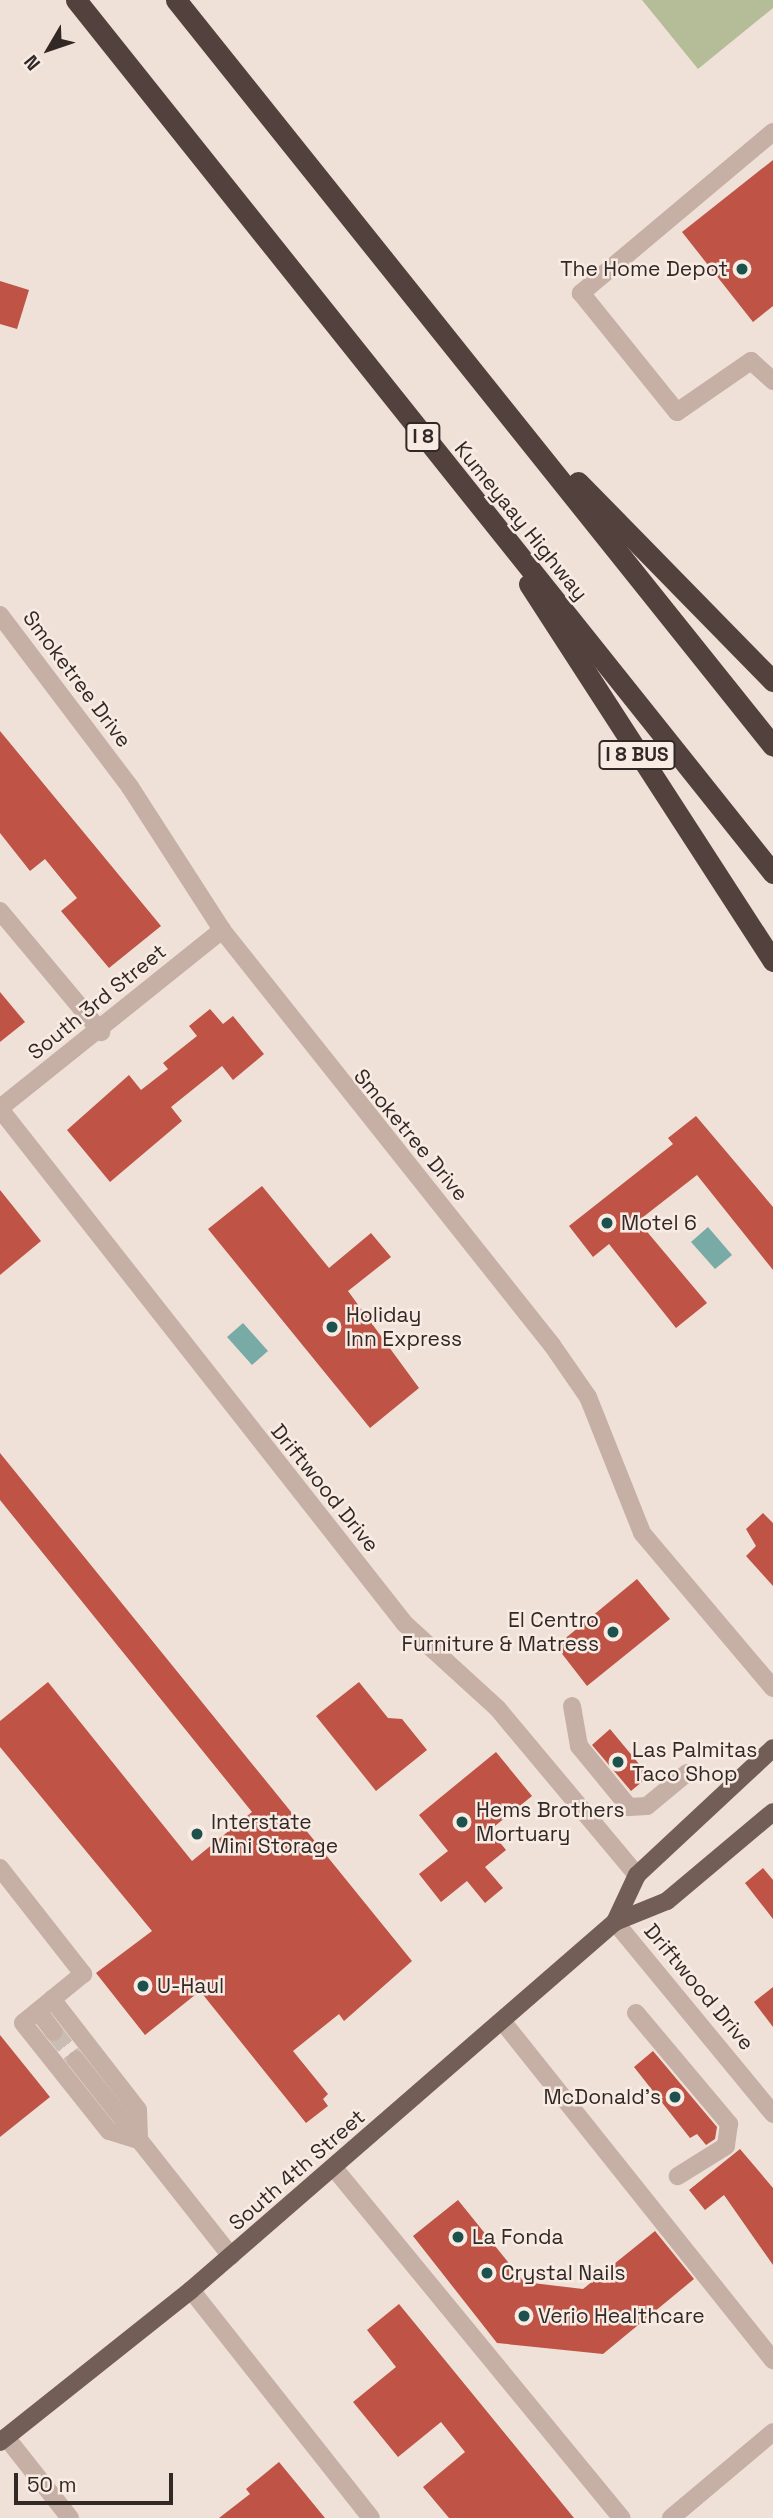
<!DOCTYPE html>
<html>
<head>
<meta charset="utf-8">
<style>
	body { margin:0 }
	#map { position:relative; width:773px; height:2518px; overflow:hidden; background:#efe1d7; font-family:"Space Grotesk",sans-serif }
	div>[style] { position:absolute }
	.green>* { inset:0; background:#b5bd98 }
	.water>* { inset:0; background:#78aaa6 }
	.building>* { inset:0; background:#bf5345 }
	.minor-tunnel>* { height:18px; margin-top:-9px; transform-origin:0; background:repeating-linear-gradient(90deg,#c9bcb3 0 18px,transparent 0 27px) }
	.minor>* { height:18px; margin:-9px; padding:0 9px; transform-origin:9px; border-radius:9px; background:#c6afa4 }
	.major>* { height:18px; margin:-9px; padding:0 9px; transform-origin:9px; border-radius:9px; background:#735d57 }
	.highway>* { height:21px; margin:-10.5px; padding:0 10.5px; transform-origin:10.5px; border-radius:10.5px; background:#52413d }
	.dots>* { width:19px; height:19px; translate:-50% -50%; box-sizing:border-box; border:4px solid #f7ebe3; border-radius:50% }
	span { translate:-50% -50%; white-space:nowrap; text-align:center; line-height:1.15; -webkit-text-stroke:5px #f7ebe3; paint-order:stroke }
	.shield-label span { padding:2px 5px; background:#f7ebe3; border:2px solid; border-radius:5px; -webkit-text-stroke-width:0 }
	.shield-label { font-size:19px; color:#322825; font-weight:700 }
	.poi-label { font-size:21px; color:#322825 }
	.right { translate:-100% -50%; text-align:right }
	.left { translate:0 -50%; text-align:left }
	.street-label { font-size:21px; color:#322825 }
	.north { position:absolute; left:14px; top:14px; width:70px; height:70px; -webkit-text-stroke:5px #f7ebe3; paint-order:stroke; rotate:231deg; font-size:19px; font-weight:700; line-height:28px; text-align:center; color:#322825 }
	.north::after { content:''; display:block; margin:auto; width:24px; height:32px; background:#322825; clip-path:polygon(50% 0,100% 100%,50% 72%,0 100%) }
	.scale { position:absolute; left:14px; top:2473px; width:159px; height:32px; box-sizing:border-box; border:4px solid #322825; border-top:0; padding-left:9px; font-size:21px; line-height:24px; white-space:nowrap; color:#322825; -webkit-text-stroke:5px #f7ebe3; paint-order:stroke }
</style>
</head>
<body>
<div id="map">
	<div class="green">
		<div style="clip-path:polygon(642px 0,773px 0,773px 8px,698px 69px)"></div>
	</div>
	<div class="water">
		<div style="clip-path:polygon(708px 1227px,732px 1255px,715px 1269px,691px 1242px)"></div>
		<div style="clip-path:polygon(243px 1323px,268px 1351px,252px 1365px,227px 1337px)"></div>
	</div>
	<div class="building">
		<div style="clip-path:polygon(773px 160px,773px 306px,753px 322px,682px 232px)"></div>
		<div style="clip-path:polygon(0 281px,29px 290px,17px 329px,0 324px)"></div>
		<div style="clip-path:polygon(0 731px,161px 926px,109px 968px,61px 911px,77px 898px,45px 859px,30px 871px,0 833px)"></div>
		<div style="clip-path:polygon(0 992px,25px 1022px,0 1042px)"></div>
		<div style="clip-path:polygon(210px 1009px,223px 1024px,233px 1016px,264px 1054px,233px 1080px,222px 1066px,171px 1107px,182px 1121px,110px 1182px,67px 1130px,129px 1075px,141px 1090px,168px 1069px,163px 1063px,197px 1036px,189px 1026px)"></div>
		<div style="clip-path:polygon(696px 1116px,773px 1207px,773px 1270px,697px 1175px,638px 1221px,707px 1303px,676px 1328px,609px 1244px,593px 1257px,569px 1226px,673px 1144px,668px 1138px)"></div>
		<div style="clip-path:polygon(262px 1186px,329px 1268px,371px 1233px,391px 1257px,348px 1291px,419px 1388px,370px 1428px,208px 1229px)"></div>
		<div style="clip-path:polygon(0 1190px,41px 1241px,0 1275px)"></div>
		<div style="clip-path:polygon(0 1453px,412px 1961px,344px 2021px,339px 2014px,293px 2051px,328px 2094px,323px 2099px,328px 2106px,306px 2123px,200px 1991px,145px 2035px,96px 1973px,152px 1931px,0 1747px,0 1721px,48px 1682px,192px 1861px,252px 1812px,0 1500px)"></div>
		<div style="clip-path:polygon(763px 1513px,773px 1523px,773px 1586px,746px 1556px,756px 1546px,746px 1529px)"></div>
		<div style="clip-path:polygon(637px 1579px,670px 1619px,587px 1686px,556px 1646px)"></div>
		<div style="clip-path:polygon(359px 1682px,388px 1718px,402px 1719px,427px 1750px,376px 1791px,316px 1716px)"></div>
		<div style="clip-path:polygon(610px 1729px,649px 1776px,631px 1791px,592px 1745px)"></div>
		<div style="clip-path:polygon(496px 1752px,532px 1796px,490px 1830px,506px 1850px,485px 1867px,503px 1888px,485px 1903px,467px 1881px,441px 1902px,419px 1874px,448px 1851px,419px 1815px)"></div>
		<div style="clip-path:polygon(763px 1868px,773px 1880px,773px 1919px,745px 1883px)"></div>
		<div style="clip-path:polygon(773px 1987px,773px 2027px,754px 2002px)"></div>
		<div style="clip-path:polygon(0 2035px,50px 2097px,0 2137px)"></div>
		<div style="clip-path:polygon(653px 2051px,717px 2127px,715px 2139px,706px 2145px,697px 2134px,690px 2138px,634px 2067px)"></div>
		<div style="clip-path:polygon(740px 2149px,773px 2188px,773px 2265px,724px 2195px,705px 2210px,689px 2190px)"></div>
		<div style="clip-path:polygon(458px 2200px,524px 2282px,583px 2289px,655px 2231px,694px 2279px,603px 2354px,497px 2343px,413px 2236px)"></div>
		<div style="clip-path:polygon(399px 2304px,444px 2359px,574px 2518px,449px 2518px,423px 2487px,465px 2452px,441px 2422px,398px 2457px,353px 2402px,396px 2367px,367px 2330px)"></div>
		<div style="clip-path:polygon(279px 2462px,325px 2518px,219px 2518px,250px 2494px,246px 2489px)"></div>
	</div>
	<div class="minor-tunnel">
		<div style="left:54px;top:2032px;width:36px;rotate:52deg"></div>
	</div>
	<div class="minor">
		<div style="left:773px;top:132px;width:251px;rotate:140deg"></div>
		<div style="left:581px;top:293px;width:153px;rotate:51.1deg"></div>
		<div style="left:677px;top:412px;width:90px;rotate:-34.6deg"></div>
		<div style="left:751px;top:361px;width:30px;rotate:42deg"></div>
		<div style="left:0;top:615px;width:216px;rotate:52.9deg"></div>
		<div style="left:130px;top:787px;width:170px;rotate:57.2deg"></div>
		<div style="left:222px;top:930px;width:530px;rotate:51.51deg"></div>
		<div style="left:552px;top:1345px;width:63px;rotate:55.3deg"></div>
		<div style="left:588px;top:1397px;width:146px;rotate:68.3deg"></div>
		<div style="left:642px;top:1533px;width:203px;rotate:49.8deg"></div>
		<div style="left:0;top:911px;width:158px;rotate:50.1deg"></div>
		<div style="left:0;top:1108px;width:285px;rotate:-38.7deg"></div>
		<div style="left:0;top:1109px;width:655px;rotate:51.82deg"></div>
		<div style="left:405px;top:1624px;width:126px;rotate:42.4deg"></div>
		<div style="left:498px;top:1709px;width:217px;rotate:50.1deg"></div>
		<div style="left:572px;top:1706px;width:41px;rotate:80.1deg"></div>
		<div style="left:579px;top:1746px;width:79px;rotate:50.7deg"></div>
		<div style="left:629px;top:1807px;width:18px;rotate:-3deg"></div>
		<div style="left:647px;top:1806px;width:52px;rotate:-39.5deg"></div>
		<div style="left:0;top:1868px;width:135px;rotate:51.9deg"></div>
		<div style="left:83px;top:1974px;width:77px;rotate:140.8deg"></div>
		<div style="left:23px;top:2023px;width:138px;rotate:51.5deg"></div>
		<div style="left:109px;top:2131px;width:31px;rotate:17deg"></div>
		<div style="left:615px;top:1922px;width:249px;rotate:50.5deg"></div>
		<div style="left:52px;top:1999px;width:140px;rotate:52.2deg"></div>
		<div style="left:138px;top:2110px;width:30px;rotate:88deg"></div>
		<div style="left:38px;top:2011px;width:26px;rotate:53deg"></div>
		<div style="left:636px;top:2013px;width:145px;rotate:50deg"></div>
		<div style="left:729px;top:2124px;width:22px;rotate:98deg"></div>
		<div style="left:726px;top:2146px;width:57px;rotate:148deg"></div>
		<div style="left:503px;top:2022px;width:433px;rotate:51.4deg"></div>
		<div style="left:76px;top:2060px;width:250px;rotate:51.7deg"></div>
		<div style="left:334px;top:2168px;width:453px;rotate:50.6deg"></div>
		<div style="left:191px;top:2290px;width:290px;rotate:51.7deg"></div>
		<div style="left:6px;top:2437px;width:103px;rotate:51.7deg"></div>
		<div style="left:671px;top:2518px;width:133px;rotate:-40.1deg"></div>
	</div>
	<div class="major">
		<div style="left:615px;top:1922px;width:52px;rotate:-64.9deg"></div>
		<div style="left:637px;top:1875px;width:186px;rotate:-43deg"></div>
		<div style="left:0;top:2442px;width:244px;rotate:-38.5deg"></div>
		<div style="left:191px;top:2290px;width:561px;rotate:-40.96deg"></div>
		<div style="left:615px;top:1922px;width:56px;rotate:-22deg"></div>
		<div style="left:667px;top:1901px;width:138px;rotate:-40deg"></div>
	</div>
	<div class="highway">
		<div style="left:76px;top:0;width:1117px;rotate:51.4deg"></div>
		<div style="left:176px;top:0;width:955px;rotate:51.33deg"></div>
		<div style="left:578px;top:482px;width:279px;rotate:45.6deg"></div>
		<div style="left:529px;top:584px;width:449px;rotate:57.1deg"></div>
	</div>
	<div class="dots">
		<div style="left:742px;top:269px;background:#1d514d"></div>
		<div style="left:607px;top:1223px;background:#1d514d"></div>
		<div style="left:332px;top:1327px;background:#1d514d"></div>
		<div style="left:613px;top:1632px;background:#1d514d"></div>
		<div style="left:618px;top:1762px;background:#1d514d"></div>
		<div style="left:462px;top:1822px;background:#1d514d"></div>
		<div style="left:197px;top:1834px;background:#1d514d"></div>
		<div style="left:143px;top:1986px;background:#1d514d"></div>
		<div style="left:675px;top:2097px;background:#1d514d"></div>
		<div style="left:458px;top:2237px;background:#1d514d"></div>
		<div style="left:487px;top:2273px;background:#1d514d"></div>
		<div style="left:524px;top:2316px;background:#1d514d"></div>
	</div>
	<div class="shield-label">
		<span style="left:423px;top:437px">I 8</span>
		<span style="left:637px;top:755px">I 8 BUS</span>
	</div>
	<div class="poi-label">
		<span class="right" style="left:728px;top:269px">The Home Depot</span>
		<span class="left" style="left:621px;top:1223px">Motel 6</span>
		<span class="left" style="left:346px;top:1327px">Holiday<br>Inn Express</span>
		<span class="right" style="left:599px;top:1632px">El Centro<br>Furniture &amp; Matress</span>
		<span class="left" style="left:632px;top:1762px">Las Palmitas<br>Taco Shop</span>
		<span class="left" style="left:476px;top:1822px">Hems Brothers<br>Mortuary</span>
		<span class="left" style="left:211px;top:1834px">Interstate<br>Mini Storage</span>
		<span class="left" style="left:157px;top:1986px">U-Haul</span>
		<span class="right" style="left:661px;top:2097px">McDonald's</span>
		<span class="left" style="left:472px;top:2237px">La Fonda</span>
		<span class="left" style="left:501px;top:2273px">Crystal Nails</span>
		<span class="left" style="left:538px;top:2316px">Verio Healthcare</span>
	</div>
	<div class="street-label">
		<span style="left:521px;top:521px;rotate:51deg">Kumeyaay Highway</span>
		<span style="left:77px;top:679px;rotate:53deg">Smoketree Drive</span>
		<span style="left:97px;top:1002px;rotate:-39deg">South 3rd Street</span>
		<span style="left:411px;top:1135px;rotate:50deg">Smoketree Drive</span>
		<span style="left:325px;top:1488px;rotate:51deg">Driftwood Drive</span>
		<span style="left:699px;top:1987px;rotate:50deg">Driftwood Drive</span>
		<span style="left:297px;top:2170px;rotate:-41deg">South 4th Street</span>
	</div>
	<div class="north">N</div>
	<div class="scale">50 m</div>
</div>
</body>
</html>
